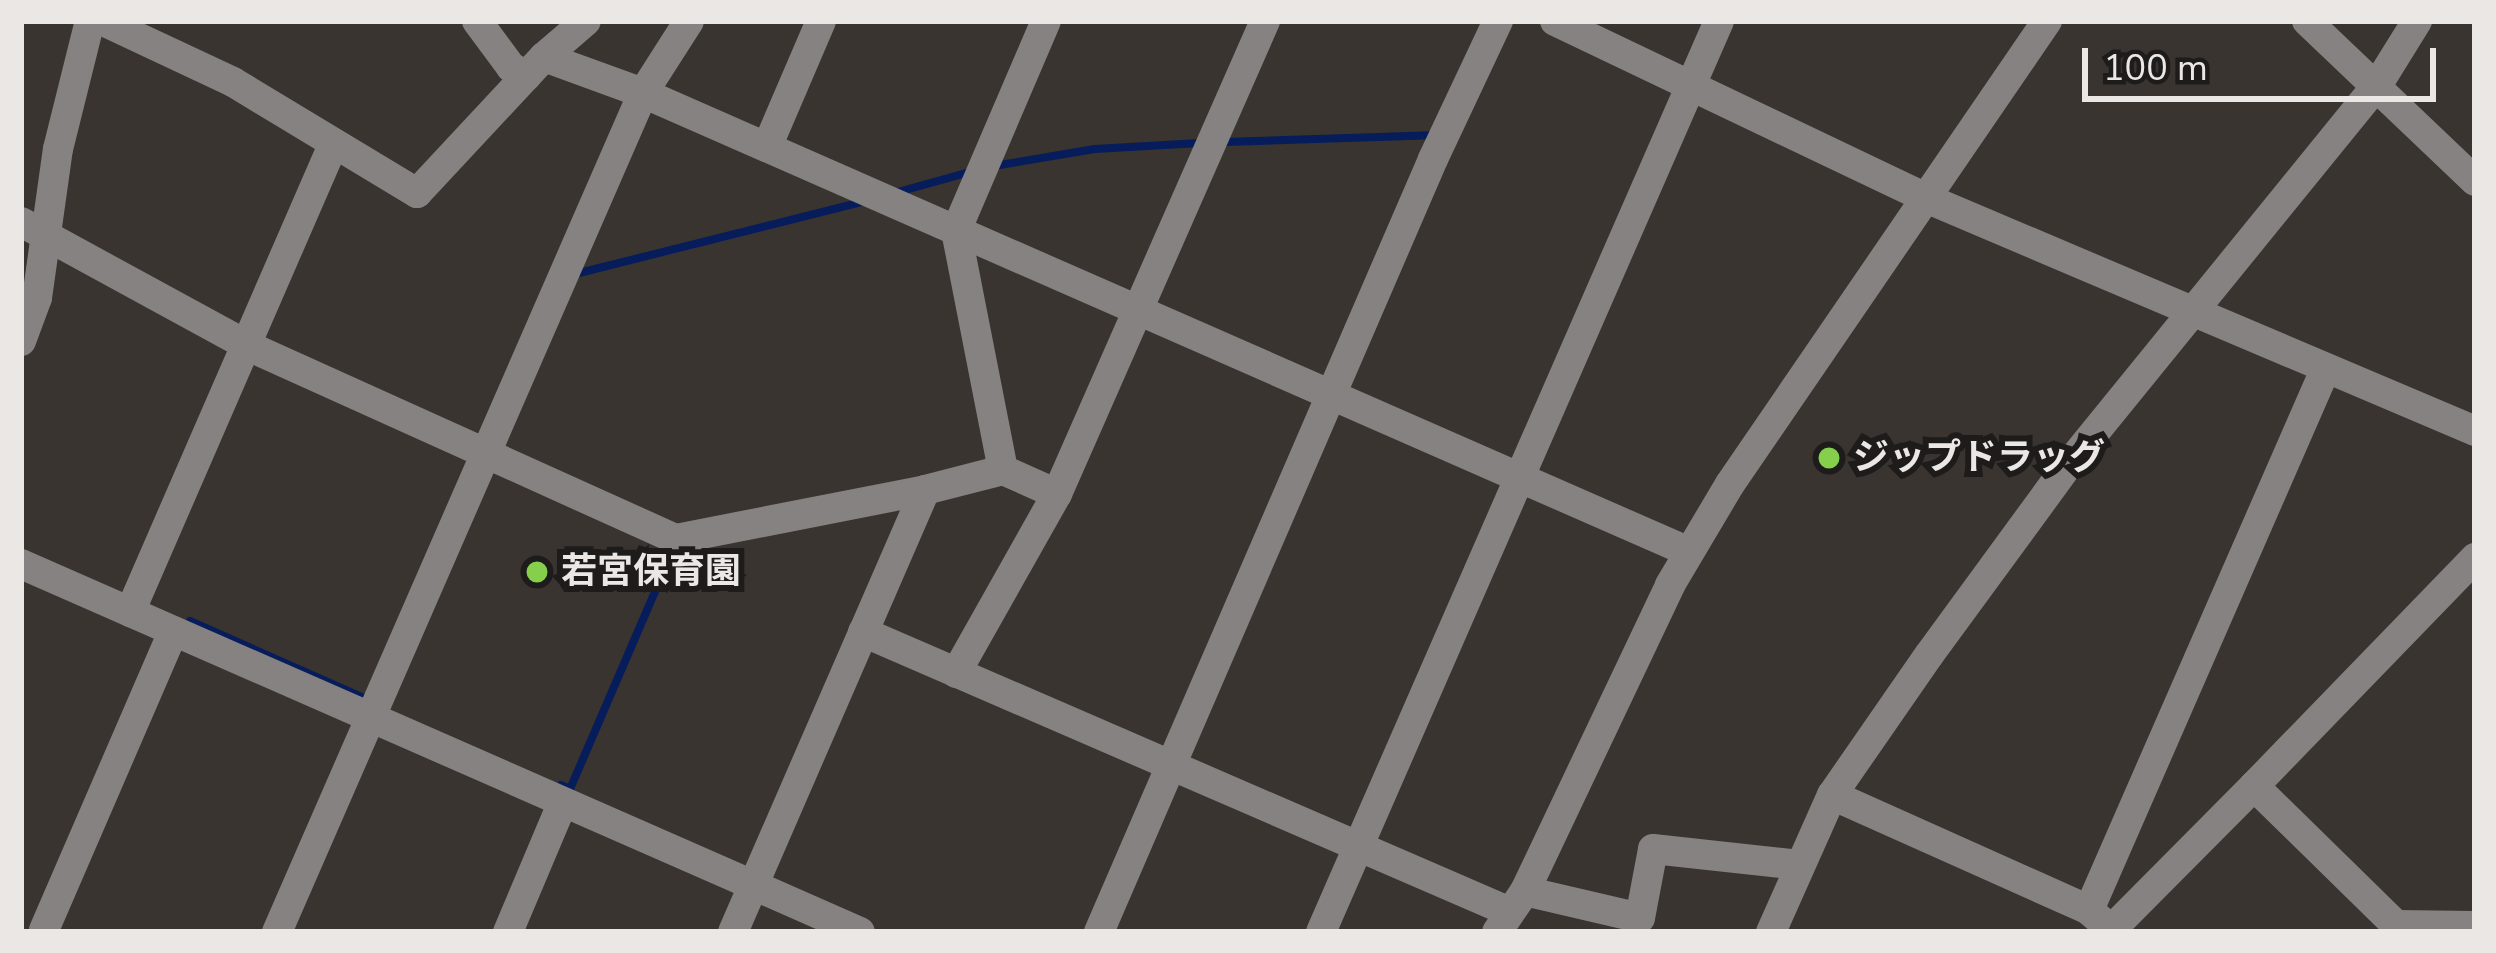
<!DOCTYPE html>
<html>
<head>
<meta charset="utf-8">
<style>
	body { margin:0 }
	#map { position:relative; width:2496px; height:953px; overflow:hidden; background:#393430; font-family:"Nunito Sans","Noto Sans JP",sans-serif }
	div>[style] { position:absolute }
	.stream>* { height:8px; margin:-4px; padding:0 4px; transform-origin:4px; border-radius:4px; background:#071c5a }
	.minor>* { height:30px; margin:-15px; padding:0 15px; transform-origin:15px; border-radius:15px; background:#858281 }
	.dots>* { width:33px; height:33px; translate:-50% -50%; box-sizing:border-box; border:6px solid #1e1c1a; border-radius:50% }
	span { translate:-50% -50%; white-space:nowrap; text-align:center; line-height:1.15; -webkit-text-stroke:12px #1e1c1a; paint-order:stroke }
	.poi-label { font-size:36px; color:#eae7e4; font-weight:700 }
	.left { translate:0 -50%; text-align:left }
	.frame { position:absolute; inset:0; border:24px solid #eae7e4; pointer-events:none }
	.scale { position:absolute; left:2082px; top:48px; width:354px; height:54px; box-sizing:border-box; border:6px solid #eae7e4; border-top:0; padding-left:15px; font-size:36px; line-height:42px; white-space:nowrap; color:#eae7e4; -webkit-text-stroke:9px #1e1c1a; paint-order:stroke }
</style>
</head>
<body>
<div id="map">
	<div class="stream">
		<div style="left:1226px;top:142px;width:206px;rotate:-1.9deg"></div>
		<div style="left:994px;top:166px;width:102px;rotate:-9.6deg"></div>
		<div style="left:1095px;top:149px;width:105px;rotate:-3.3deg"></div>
		<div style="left:898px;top:192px;width:75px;rotate:-15.5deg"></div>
		<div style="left:579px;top:273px;width:296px;rotate:-14.1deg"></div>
		<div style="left:190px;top:621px;width:195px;rotate:23.9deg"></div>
		<div style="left:561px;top:785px;width:10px;rotate:24deg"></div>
		<div style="left:570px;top:789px;width:262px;rotate:-66.7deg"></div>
	</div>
	<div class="minor">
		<div style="left:103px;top:21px;width:144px;rotate:25.1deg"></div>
		<div style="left:233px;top:82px;width:215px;rotate:31.1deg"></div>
		<div style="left:417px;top:193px;width:186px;rotate:-47deg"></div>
		<div style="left:544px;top:57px;width:55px;rotate:-40.6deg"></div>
		<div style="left:477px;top:21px;width:57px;rotate:53.5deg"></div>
		<div style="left:511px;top:67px;width:18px;rotate:29deg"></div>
		<div style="left:1555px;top:21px;width:413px;rotate:25.5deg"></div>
		<div style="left:1928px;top:199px;width:594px;rotate:22.98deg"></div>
		<div style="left:2307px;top:21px;width:232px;rotate:43.6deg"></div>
		<div style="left:544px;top:57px;width:105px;rotate:20deg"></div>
		<div style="left:643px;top:93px;width:1142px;rotate:23.69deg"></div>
		<div style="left:767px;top:147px;width:137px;rotate:-66.8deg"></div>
		<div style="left:21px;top:222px;width:259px;rotate:28.6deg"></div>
		<div style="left:248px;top:346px;width:470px;rotate:24.3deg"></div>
		<div style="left:676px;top:539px;width:254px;rotate:-11.1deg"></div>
		<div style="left:925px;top:490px;width:81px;rotate:-14.4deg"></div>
		<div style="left:1003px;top:470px;width:244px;rotate:-101.1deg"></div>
		<div style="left:956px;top:231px;width:228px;rotate:-66.8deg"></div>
		<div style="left:21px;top:341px;width:46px;rotate:-69.6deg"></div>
		<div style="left:37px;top:298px;width:150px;rotate:-82deg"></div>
		<div style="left:58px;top:149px;width:132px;rotate:-76deg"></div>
		<div style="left:1003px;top:470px;width:59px;rotate:24deg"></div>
		<div style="left:21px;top:564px;width:916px;rotate:23.68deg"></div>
		<div style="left:130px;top:612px;width:509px;rotate:-66.51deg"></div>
		<div style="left:863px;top:632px;width:705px;rotate:23.4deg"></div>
		<div style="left:956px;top:673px;width:206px;rotate:-60.6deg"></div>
		<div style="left:1057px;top:494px;width:517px;rotate:-66.26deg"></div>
		<div style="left:2254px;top:786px;width:318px;rotate:-45.9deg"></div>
		<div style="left:1832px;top:795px;width:282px;rotate:24.1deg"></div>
		<div style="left:1525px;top:891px;width:118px;rotate:13.2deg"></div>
		<div style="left:1640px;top:918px;width:70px;rotate:-79.3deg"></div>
		<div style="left:1653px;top:849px;width:148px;rotate:6.2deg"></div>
		<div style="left:44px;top:930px;width:325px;rotate:-66.6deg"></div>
		<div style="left:277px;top:932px;width:915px;rotate:-66.43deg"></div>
		<div style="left:643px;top:93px;width:85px;rotate:-57.4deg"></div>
		<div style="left:508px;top:932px;width:139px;rotate:-67.1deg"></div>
		<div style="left:733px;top:932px;width:482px;rotate:-66.5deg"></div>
		<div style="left:1099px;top:932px;width:842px;rotate:-66.63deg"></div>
		<div style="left:1433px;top:159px;width:153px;rotate:-64.8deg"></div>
		<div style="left:1321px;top:932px;width:994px;rotate:-66.4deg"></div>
		<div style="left:1497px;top:932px;width:50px;rotate:-55.7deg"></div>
		<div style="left:1525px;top:891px;width:339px;rotate:-64.6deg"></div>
		<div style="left:1670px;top:585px;width:117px;rotate:-59.3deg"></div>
		<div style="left:1730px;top:484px;width:561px;rotate:-55.6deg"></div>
		<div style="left:1771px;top:932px;width:150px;rotate:-66deg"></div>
		<div style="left:1832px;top:795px;width:170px;rotate:-55.3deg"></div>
		<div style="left:1929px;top:655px;width:237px;rotate:-53.8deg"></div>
		<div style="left:2069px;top:464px;width:490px;rotate:-50.9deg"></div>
		<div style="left:2378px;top:84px;width:74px;rotate:-58.2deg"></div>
		<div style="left:2109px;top:932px;width:206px;rotate:-45.2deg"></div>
		<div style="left:2254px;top:786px;width:199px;rotate:44.4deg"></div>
		<div style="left:2396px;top:925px;width:79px;rotate:0.7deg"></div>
		<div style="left:2114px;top:932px;width:33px;rotate:-139deg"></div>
		<div style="left:2089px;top:910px;width:589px;rotate:-66.39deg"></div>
	</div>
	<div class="dots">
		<div style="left:1829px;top:458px;background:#85cf4d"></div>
		<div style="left:537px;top:572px;background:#85cf4d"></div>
	</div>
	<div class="poi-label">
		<span class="left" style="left:1853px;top:458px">ジップドラッグ</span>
		<span class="left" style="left:561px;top:572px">若宮保育園</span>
	</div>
	<div class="frame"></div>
	<div class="scale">100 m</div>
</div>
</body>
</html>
